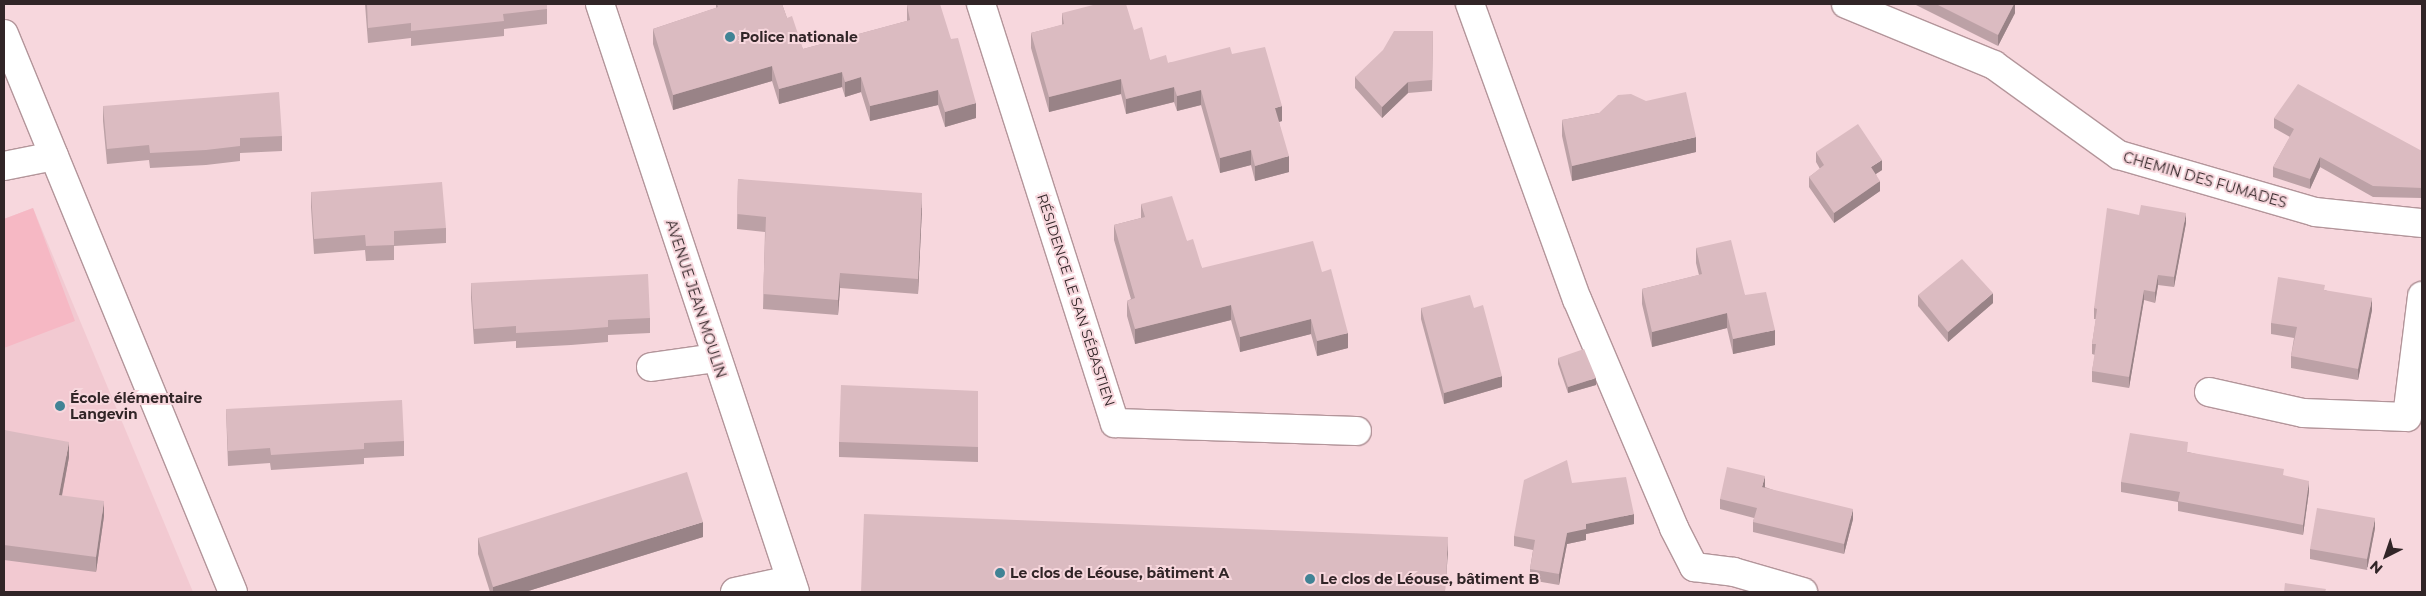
<!DOCTYPE html>
<html>
<head>
<meta charset="utf-8">
<style>
	body { margin:0 }
	#map { position:relative; width:2426px; height:596px; overflow:hidden; background:#f7d7dd; font-family:Montserrat,sans-serif }
	div>[style] { position:absolute }
	.built>* { inset:0; background:#f2c9d1 }
	.green>* { inset:0; background:#f6b8c4 }
	.roads { filter:drop-shadow(1px 0 #b3959a) drop-shadow(-1px 0 #b3959a) drop-shadow(0 1px #b3959a) drop-shadow(0 -1px #b3959a) }
	.minor>* { height:28px; margin:-14px; padding:0 14px; transform-origin:14px; border-radius:14px; background:#fff }
	.wall>* { inset:0; background:#bca1a6 }
	.shaded-wall>* { inset:0; background:#998387 }
	.building>* { inset:0; background:#dbbbc1 }
	.dots>* { width:14px; height:14px; translate:-50% -50%; box-sizing:border-box; border:2px solid #f7d7dd; border-radius:50% }
	span { translate:-50% -50%; white-space:nowrap; text-align:center; line-height:1.15; -webkit-text-stroke:4px #f7d7dd; paint-order:stroke }
	.poi-label { font-size:14px; color:#312527; font-weight:700 }
	.left { translate:0 -50%; text-align:left }
	.street-label { font-size:14px; color:#312527 }
	.frame { position:absolute; inset:0; border:5px solid #312527; pointer-events:none }
	.north { position:absolute; left:2361px; top:531px; width:50px; height:50px; -webkit-text-stroke:4px #f7d7dd; paint-order:stroke; rotate:221deg; font-size:14px; font-weight:700; line-height:20px; text-align:center; color:#312527 }
	.north::after { content:''; display:block; margin:auto; width:18px; height:22px; background:#312527; clip-path:polygon(50% 0,100% 100%,50% 72%,0 100%) }
</style>
</head>
<body>
<div id="map">
	<div class="built">
		<div style="clip-path:polygon(33px 208px,193px 592px,4px 592px,4px 219px)"></div>
	</div>
	<div class="green">
		<div style="clip-path:polygon(33px 208px,75px 321px,4px 348px,4px 219px)"></div>
	</div>
	<div class="roads">
		<div class="minor">
			<div style="left:600px;top:4px;width:619px;rotate:71.65deg"></div>
			<div style="left:981px;top:4px;width:440px;rotate:72.3deg"></div>
			<div style="left:1115px;top:423px;width:242px;rotate:1.9deg"></div>
			<div style="left:1470px;top:4px;width:314px;rotate:70.1deg"></div>
			<div style="left:1577px;top:299px;width:249px;rotate:67deg"></div>
			<div style="left:1674px;top:528px;width:44px;rotate:62.9deg"></div>
			<div style="left:1694px;top:567px;width:40px;rotate:7.1deg"></div>
			<div style="left:1734px;top:572px;width:72px;rotate:16.2deg"></div>
			<div style="left:1846px;top:4px;width:160px;rotate:22.4deg"></div>
			<div style="left:1994px;top:65px;width:154px;rotate:35.8deg"></div>
			<div style="left:2119px;top:155px;width:204px;rotate:16.2deg"></div>
			<div style="left:2315px;top:212px;width:108px;rotate:5.9deg"></div>
			<div style="left:4px;top:34px;width:603px;rotate:67.69deg"></div>
			<div style="left:4px;top:166px;width:51px;rotate:-11.3deg"></div>
			<div style="left:651px;top:367px;width:66px;rotate:-7.9deg"></div>
			<div style="left:2209px;top:392px;width:96px;rotate:12.6deg"></div>
			<div style="left:2303px;top:413px;width:104px;rotate:2.2deg"></div>
			<div style="left:2407px;top:417px;width:122px;rotate:-82.9deg"></div>
			<div style="left:735px;top:592px;width:57px;rotate:-12.1deg"></div>
		</div>
	</div>
	<div class="wall">
		<div style="clip-path:polygon(365px 4px,547px 4px,547px 24px,504px 29px,504px 36px,411px 46px,411px 38px,368px 43px)"></div>
		<div style="clip-path:polygon(716px 4px,782px 4px,787px 18px,803px 49px,907px 21px,907px 5px,951px 39px,976px 118px,945px 127px,938px 105px,870px 121px,861px 92px,845px 97px,842px 87px,779px 104px,772px 81px,673px 110px,653px 44px,653px 29px,716px 8px)"></div>
		<div style="clip-path:polygon(1914px 4px,2015px 4px,2015px 13px,1998px 46px)"></div>
		<div style="clip-path:polygon(1062px 13px,1134px 30px,1150px 60px,1168px 63px,1232px 54px,1282px 121px,1279px 122px,1289px 172px,1255px 181px,1251px 165px,1220px 173px,1201px 105px,1177px 111px,1174px 102px,1126px 114px,1121px 94px,1049px 112px,1031px 48px,1031px 33px,1062px 25px)"></div>
		<div style="clip-path:polygon(1433px 31px,1432px 91px,1408px 93px,1382px 118px,1355px 88px,1355px 77px)"></div>
		<div style="clip-path:polygon(103px 106px,282px 136px,282px 151px,240px 153px,240px 161px,206px 165px,150px 168px,149px 160px,107px 164px,103px 121px)"></div>
		<div style="clip-path:polygon(1599px 113px,1696px 152px,1572px 181px,1562px 136px,1562px 120px)"></div>
		<div style="clip-path:polygon(2274px 118px,2422px 151px,2422px 198px,2373px 197px,2320px 167px,2310px 189px,2273px 177px,2273px 167px,2290px 137px,2274px 128px)"></div>
		<div style="clip-path:polygon(1816px 152px,1882px 170px,1876px 174px,1880px 191px,1834px 223px,1809px 187px,1809px 177px,1820px 169px,1816px 162px)"></div>
		<div style="clip-path:polygon(738px 179px,922px 208px,918px 294px,840px 288px,838px 315px,763px 309px,765px 232px,737px 229px)"></div>
		<div style="clip-path:polygon(311px 192px,446px 228px,446px 243px,394px 246px,394px 260px,366px 261px,365px 250px,314px 254px,311px 207px)"></div>
		<div style="clip-path:polygon(1141px 204px,1187px 241px,1202px 268px,1322px 272px,1348px 348px,1317px 356px,1311px 334px,1240px 352px,1231px 320px,1135px 344px,1127px 316px,1127px 301px,1131px 299px,1114px 240px,1114px 225px,1141px 218px)"></div>
		<div style="clip-path:polygon(2139px 215px,2186px 223px,2174px 287px,2158px 285px,2155px 303px,2144px 300px,2129px 388px,2092px 382px,2092px 371px,2095px 355px,2092px 354px,2092px 344px,2096px 319px,2094px 319px,2094px 308px)"></div>
		<div style="clip-path:polygon(1696px 248px,1745px 295px,1775px 345px,1733px 354px,1727px 328px,1652px 347px,1642px 304px,1642px 289px,1699px 275px,1696px 263px)"></div>
		<div style="clip-path:polygon(471px 283px,650px 318px,650px 333px,608px 335px,608px 342px,571px 345px,516px 348px,516px 341px,474px 344px,471px 298px)"></div>
		<div style="clip-path:polygon(2325px 290px,2372px 310px,2358px 380px,2291px 368px,2291px 356px,2294px 338px,2271px 334px,2271px 323px)"></div>
		<div style="clip-path:polygon(1918px 295px,1993px 303px,1948px 342px,1918px 306px)"></div>
		<div style="clip-path:polygon(1421px 308px,1474px 308px,1502px 387px,1444px 404px,1421px 319px)"></div>
		<div style="clip-path:polygon(1558px 358px,1596px 385px,1568px 393px,1558px 364px)"></div>
		<div style="clip-path:polygon(978px 391px,978px 462px,839px 457px,839px 442px)"></div>
		<div style="clip-path:polygon(226px 409px,404px 441px,404px 456px,364px 458px,364px 464px,271px 470px,270px 463px,228px 466px)"></div>
		<div style="clip-path:polygon(4px 430px,69px 457px,62px 496px,104px 516px,96px 572px,4px 560px)"></div>
		<div style="clip-path:polygon(2188px 452px,2284px 476px,2309px 491px,2303px 535px,2178px 511px,2178px 502px,2121px 492px,2121px 482px)"></div>
		<div style="clip-path:polygon(1572px 483px,1634px 524px,1586px 534px,1586px 540px,1567px 544px,1559px 585px,1530px 580px,1530px 569px,1533px 550px,1514px 546px,1514px 536px)"></div>
		<div style="clip-path:polygon(1765px 487px,1853px 519px,1844px 554px,1753px 532px,1753px 522px,1754px 518px,1720px 509px,1720px 499px)"></div>
		<div style="clip-path:polygon(2375px 528px,2367px 570px,2310px 559px,2310px 549px)"></div>
		<div style="clip-path:polygon(703px 537px,525px 592px,490px 592px,478px 554px,478px 538px)"></div>
	</div>
	<div class="shaded-wall">
		<div style="clip-path:polygon(2014px 4px,2015px 4px,2015px 13px,1998px 46px,1998px 35px)"></div>
		<div style="clip-path:polygon(772px 66px,772px 81px,673px 110px,673px 95px)"></div>
		<div style="clip-path:polygon(842px 72px,842px 87px,779px 104px,779px 89px)"></div>
		<div style="clip-path:polygon(861px 77px,861px 92px,845px 97px,845px 82px)"></div>
		<div style="clip-path:polygon(1121px 79px,1121px 94px,1049px 112px,1049px 97px)"></div>
		<div style="clip-path:polygon(1408px 82px,1408px 93px,1382px 118px,1382px 107px)"></div>
		<div style="clip-path:polygon(1174px 87px,1174px 102px,1126px 114px,1126px 99px)"></div>
		<div style="clip-path:polygon(938px 90px,938px 105px,870px 121px,870px 106px)"></div>
		<div style="clip-path:polygon(1201px 90px,1201px 105px,1177px 111px,1177px 96px)"></div>
		<div style="clip-path:polygon(976px 103px,976px 118px,945px 127px,945px 112px)"></div>
		<div style="clip-path:polygon(1282px 106px,1282px 121px,1275px 123px,1275px 108px)"></div>
		<div style="clip-path:polygon(1696px 137px,1696px 152px,1572px 181px,1572px 166px)"></div>
		<div style="clip-path:polygon(1251px 150px,1251px 165px,1220px 173px,1220px 158px)"></div>
		<div style="clip-path:polygon(1289px 156px,1289px 172px,1255px 181px,1255px 166px)"></div>
		<div style="clip-path:polygon(2320px 157px,2320px 167px,2310px 189px,2310px 179px)"></div>
		<div style="clip-path:polygon(1882px 160px,1882px 170px,1871px 177px,1871px 167px)"></div>
		<div style="clip-path:polygon(1880px 181px,1880px 191px,1834px 223px,1834px 213px)"></div>
		<div style="clip-path:polygon(922px 193px,922px 208px,918px 294px,918px 279px)"></div>
		<div style="clip-path:polygon(2186px 213px,2186px 223px,2174px 287px,2174px 277px)"></div>
		<div style="clip-path:polygon(840px 273px,840px 288px,838px 315px,838px 300px)"></div>
		<div style="clip-path:polygon(2158px 275px,2158px 285px,2155px 303px,2155px 292px)"></div>
		<div style="clip-path:polygon(2144px 290px,2144px 300px,2129px 388px,2129px 377px)"></div>
		<div style="clip-path:polygon(1993px 293px,1993px 303px,1948px 342px,1948px 332px)"></div>
		<div style="clip-path:polygon(2372px 298px,2372px 310px,2358px 380px,2358px 369px)"></div>
		<div style="clip-path:polygon(1231px 305px,1231px 320px,1135px 344px,1135px 329px)"></div>
		<div style="clip-path:polygon(1727px 313px,1727px 328px,1652px 347px,1652px 332px)"></div>
		<div style="clip-path:polygon(1311px 319px,1311px 334px,1240px 352px,1240px 337px)"></div>
		<div style="clip-path:polygon(1775px 330px,1775px 345px,1733px 354px,1733px 339px)"></div>
		<div style="clip-path:polygon(1348px 333px,1348px 348px,1317px 356px,1317px 341px)"></div>
		<div style="clip-path:polygon(1502px 376px,1502px 387px,1444px 404px,1444px 393px)"></div>
		<div style="clip-path:polygon(1596px 378px,1596px 385px,1568px 393px,1568px 387px)"></div>
		<div style="clip-path:polygon(69px 442px,69px 457px,59px 510px,59px 495px)"></div>
		<div style="clip-path:polygon(1765px 476px,1765px 487px,1762px 497px,1762px 487px)"></div>
		<div style="clip-path:polygon(2309px 481px,2309px 491px,2303px 535px,2303px 525px)"></div>
		<div style="clip-path:polygon(104px 501px,104px 516px,96px 572px,96px 557px)"></div>
		<div style="clip-path:polygon(1853px 509px,1853px 519px,1844px 554px,1844px 544px)"></div>
		<div style="clip-path:polygon(1634px 514px,1634px 524px,1586px 534px,1586px 540px,1567px 544px,1559px 585px,1559px 574px,1567px 533px,1586px 524px)"></div>
		<div style="clip-path:polygon(2375px 518px,2375px 528px,2367px 570px,2367px 559px)"></div>
		<div style="clip-path:polygon(703px 522px,703px 537px,525px 592px,493px 592px,493px 587px)"></div>
		<div style="clip-path:polygon(1448px 537px,1448px 552px,1445px 592px)"></div>
	</div>
	<div class="building">
		<div style="clip-path:polygon(367px 4px,547px 4px,547px 9px,503px 14px,504px 21px,411px 31px,411px 23px,368px 28px)"></div>
		<div style="clip-path:polygon(717px 4px,782px 4px,787px 18px,792px 16px,803px 49px,910px 20px,907px 5px,910px 4px,940px 4px,951px 39px,958px 38px,976px 103px,945px 112px,938px 90px,870px 106px,861px 77px,845px 82px,842px 72px,779px 89px,772px 66px,673px 95px,653px 29px,718px 7px)"></div>
		<div style="clip-path:polygon(1097px 4px,1126px 4px,1134px 30px,1142px 27px,1150px 60px,1166px 55px,1168px 63px,1230px 47px,1232px 54px,1265px 47px,1282px 106px,1275px 108px,1289px 156px,1255px 166px,1251px 150px,1220px 158px,1201px 90px,1177px 96px,1174px 87px,1126px 99px,1121px 79px,1049px 97px,1031px 33px,1064px 24px,1062px 13px)"></div>
		<div style="clip-path:polygon(1936px 4px,2014px 4px,1998px 35px)"></div>
		<div style="clip-path:polygon(1394px 31px,1433px 31px,1432px 80px,1408px 82px,1382px 107px,1355px 77px,1383px 50px)"></div>
		<div style="clip-path:polygon(2298px 84px,2422px 151px,2422px 188px,2373px 186px,2320px 157px,2310px 179px,2273px 167px,2294px 129px,2274px 118px)"></div>
		<div style="clip-path:polygon(279px 92px,282px 136px,240px 138px,240px 146px,206px 150px,150px 153px,149px 145px,107px 149px,103px 106px)"></div>
		<div style="clip-path:polygon(1686px 92px,1696px 137px,1572px 166px,1562px 120px,1599px 113px,1618px 95px,1631px 94px,1646px 101px)"></div>
		<div style="clip-path:polygon(1858px 124px,1882px 160px,1871px 167px,1880px 181px,1834px 213px,1809px 177px,1824px 165px,1816px 152px)"></div>
		<div style="clip-path:polygon(738px 179px,922px 193px,918px 279px,840px 273px,838px 300px,763px 294px,766px 217px,737px 214px)"></div>
		<div style="clip-path:polygon(442px 182px,446px 228px,394px 231px,394px 245px,366px 246px,365px 235px,314px 239px,311px 192px)"></div>
		<div style="clip-path:polygon(1172px 196px,1187px 241px,1193px 239px,1202px 268px,1313px 241px,1322px 272px,1331px 269px,1348px 333px,1317px 341px,1311px 319px,1240px 337px,1231px 305px,1135px 329px,1127px 301px,1135px 298px,1114px 225px,1145px 217px,1141px 204px)"></div>
		<div style="clip-path:polygon(2141px 205px,2186px 213px,2174px 277px,2158px 275px,2155px 292px,2144px 290px,2129px 377px,2092px 371px,2096px 344px,2092px 344px,2097px 309px,2094px 308px,2096px 293px,2107px 208px,2139px 215px)"></div>
		<div style="clip-path:polygon(1731px 240px,1745px 295px,1766px 292px,1775px 330px,1733px 339px,1727px 313px,1652px 332px,1642px 289px,1702px 274px,1696px 248px)"></div>
		<div style="clip-path:polygon(1962px 259px,1993px 293px,1948px 332px,1918px 295px)"></div>
		<div style="clip-path:polygon(648px 274px,650px 318px,608px 320px,608px 327px,571px 330px,516px 333px,516px 326px,474px 329px,471px 283px)"></div>
		<div style="clip-path:polygon(2278px 277px,2325px 285px,2324px 290px,2372px 298px,2358px 369px,2291px 356px,2297px 327px,2271px 323px)"></div>
		<div style="clip-path:polygon(1470px 295px,1474px 308px,1483px 305px,1502px 376px,1444px 393px,1421px 308px)"></div>
		<div style="clip-path:polygon(1584px 349px,1596px 378px,1568px 387px,1558px 358px)"></div>
		<div style="clip-path:polygon(841px 385px,978px 391px,978px 447px,839px 442px)"></div>
		<div style="clip-path:polygon(402px 400px,404px 441px,364px 443px,364px 449px,271px 455px,270px 448px,228px 451px,226px 409px)"></div>
		<div style="clip-path:polygon(4px 430px,69px 442px,59px 495px,104px 501px,96px 557px,4px 545px)"></div>
		<div style="clip-path:polygon(2130px 433px,2188px 442px,2187px 452px,2284px 469px,2283px 475px,2309px 481px,2303px 525px,2178px 501px,2180px 492px,2121px 482px)"></div>
		<div style="clip-path:polygon(1567px 460px,1572px 483px,1626px 477px,1634px 514px,1586px 524px,1586px 529px,1567px 533px,1559px 574px,1530px 569px,1535px 540px,1514px 536px,1524px 480px)"></div>
		<div style="clip-path:polygon(1727px 467px,1765px 476px,1762px 487px,1853px 509px,1844px 544px,1753px 522px,1757px 508px,1720px 499px)"></div>
		<div style="clip-path:polygon(687px 472px,703px 522px,493px 587px,478px 538px)"></div>
		<div style="clip-path:polygon(2317px 508px,2375px 518px,2367px 559px,2310px 549px)"></div>
		<div style="clip-path:polygon(864px 514px,1448px 537px,1445px 592px,861px 592px)"></div>
		<div style="clip-path:polygon(2285px 583px,2326px 589px,2325px 592px,2284px 592px)"></div>
	</div>
	<div class="dots">
		<div style="left:730px;top:37px;background:#418395"></div>
		<div style="left:60px;top:406px;background:#418395"></div>
		<div style="left:1000px;top:573px;background:#418395"></div>
		<div style="left:1310px;top:579px;background:#418395"></div>
	</div>
	<div class="poi-label">
		<span class="left" style="left:740px;top:37px">Police nationale</span>
		<span class="left" style="left:70px;top:406px">École élémentaire<br>Langevin</span>
		<span class="left" style="left:1010px;top:573px">Le clos de Léouse, bâtiment A</span>
		<span class="left" style="left:1320px;top:579px">Le clos de Léouse, bâtiment B</span>
	</div>
	<div class="street-label">
		<span style="left:2205px;top:180px;rotate:16deg">CHEMIN DES FUMADES</span>
		<span style="left:696px;top:299px;rotate:72deg">AVENUE JEAN MOULIN</span>
		<span style="left:1076px;top:300px;rotate:72deg">RÉSIDENCE LE SAN SÉBASTIEN</span>
	</div>
	<div class="frame"></div>
	<div class="north">N</div>
</div>
</body>
</html>
